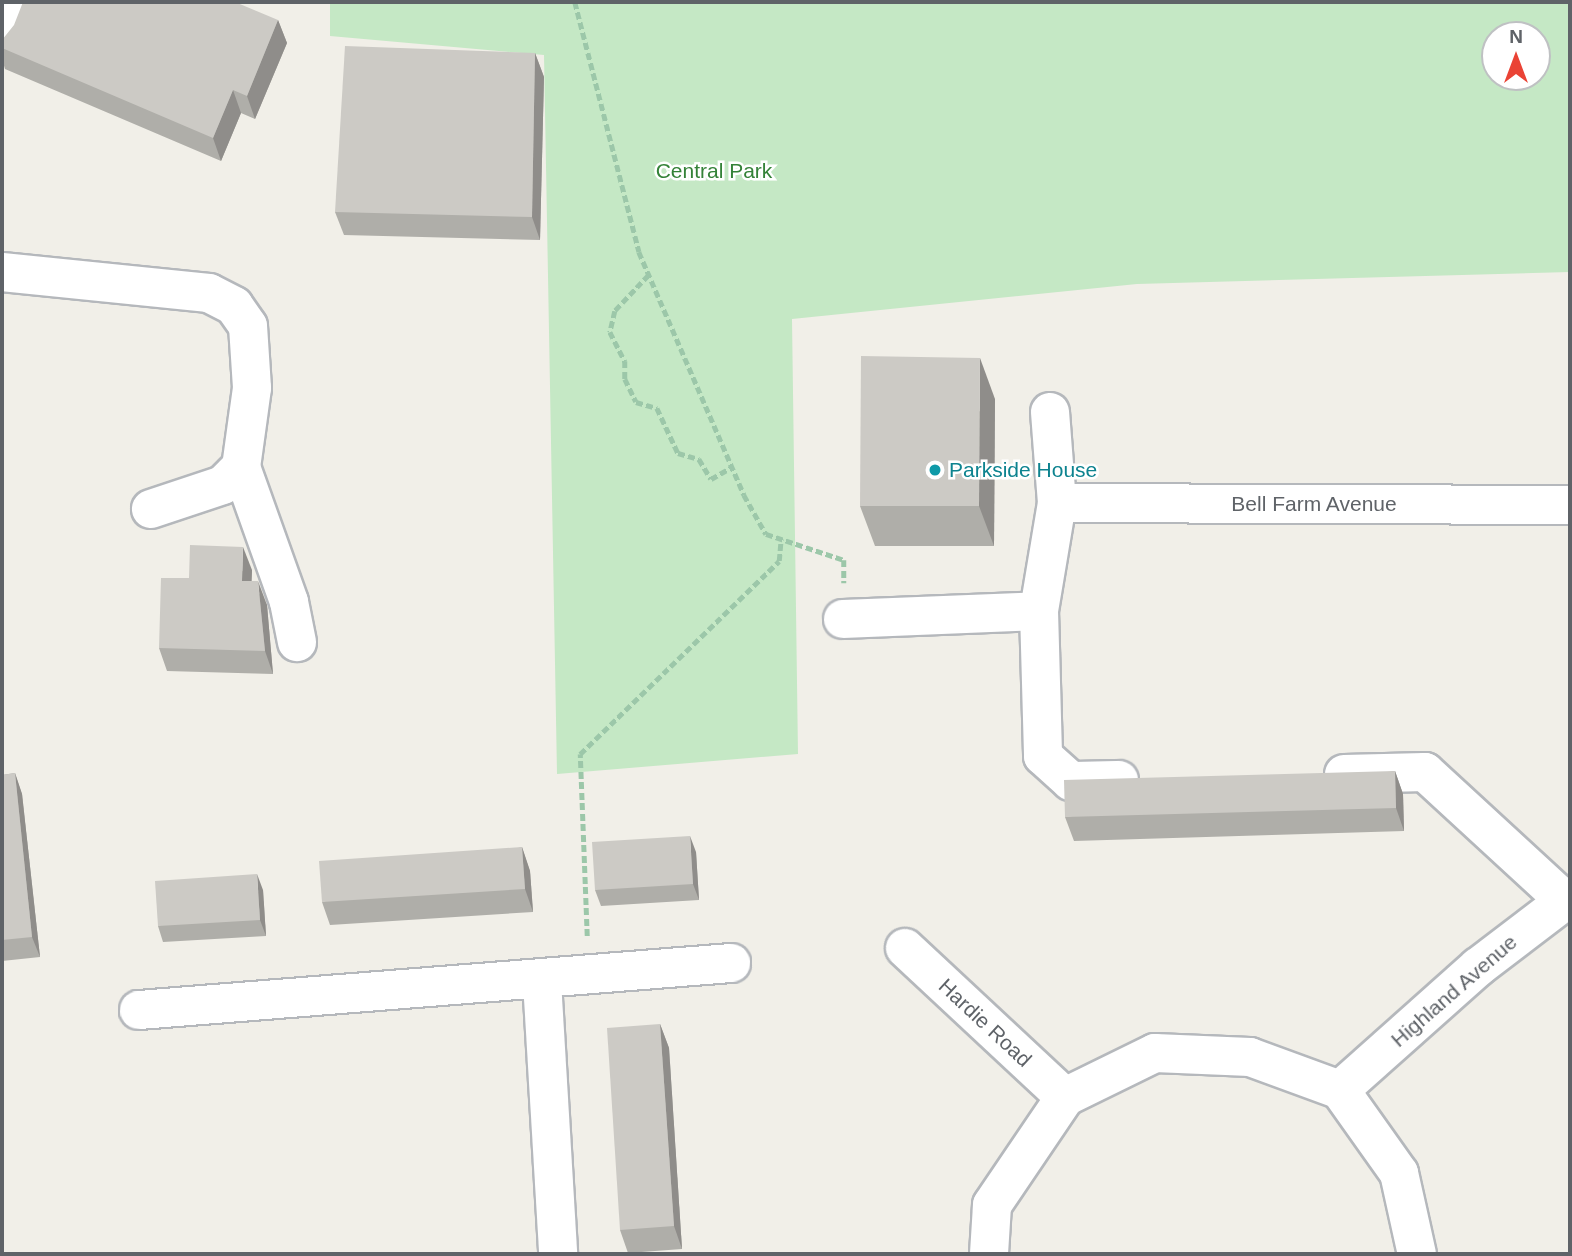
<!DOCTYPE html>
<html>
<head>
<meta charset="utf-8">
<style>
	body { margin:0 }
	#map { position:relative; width:1572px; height:1256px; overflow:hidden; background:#f1efe8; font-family:Helvetica,sans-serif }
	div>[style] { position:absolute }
	.green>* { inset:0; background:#c5e8c5 }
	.path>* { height:4.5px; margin-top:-2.25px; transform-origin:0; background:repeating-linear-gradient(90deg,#9cc7a9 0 7px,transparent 0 10.5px) }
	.roads { filter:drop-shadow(2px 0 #b5b8bc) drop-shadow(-2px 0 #b5b8bc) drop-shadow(0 2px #b5b8bc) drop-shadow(0 -2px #b5b8bc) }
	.minor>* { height:38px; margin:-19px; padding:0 19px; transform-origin:19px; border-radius:19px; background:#fff }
	.wall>* { inset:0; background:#afaea9 }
	.shaded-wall>* { inset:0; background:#8f8d8a }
	.building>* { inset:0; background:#cccac5 }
	.dots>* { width:19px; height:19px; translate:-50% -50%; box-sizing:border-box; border:4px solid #fff; border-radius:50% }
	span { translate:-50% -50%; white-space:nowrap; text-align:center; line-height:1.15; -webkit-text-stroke:5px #fff; paint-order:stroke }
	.park-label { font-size:21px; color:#348238 }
	.culture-label { font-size:21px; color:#0d838f }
	.left { translate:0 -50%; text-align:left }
	.street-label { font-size:21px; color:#5f6368 }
	.frame { position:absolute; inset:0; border:4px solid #5f6368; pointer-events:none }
	.north { position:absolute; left:1481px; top:21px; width:70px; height:70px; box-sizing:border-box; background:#fff; border:2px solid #bfc1c3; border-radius:50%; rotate:0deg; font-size:19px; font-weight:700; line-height:28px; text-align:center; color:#5f6368 }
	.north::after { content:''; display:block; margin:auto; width:24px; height:32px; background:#ea4335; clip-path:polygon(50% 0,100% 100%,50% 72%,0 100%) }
</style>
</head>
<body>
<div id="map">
	<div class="green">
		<div style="clip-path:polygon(evenodd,330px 2px,1570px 2px,1570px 272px,1137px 284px,792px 319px,798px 754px,557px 774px,544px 55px,330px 36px,330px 2px,1495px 35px,1537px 35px,1537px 77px,1495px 77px,1495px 35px)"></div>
	</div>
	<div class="path">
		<div style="left:575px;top:2px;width:258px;rotate:75.6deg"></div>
		<div style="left:639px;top:252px;width:265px;rotate:66.6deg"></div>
		<div style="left:744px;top:495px;width:45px;rotate:60.6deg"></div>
		<div style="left:766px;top:534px;width:82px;rotate:18.4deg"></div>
		<div style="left:844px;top:560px;width:23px;rotate:90deg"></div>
		<div style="left:649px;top:275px;width:50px;rotate:133.4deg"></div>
		<div style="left:615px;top:311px;width:22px;rotate:103deg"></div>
		<div style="left:610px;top:332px;width:33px;rotate:63deg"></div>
		<div style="left:625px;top:361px;width:18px;rotate:90deg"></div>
		<div style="left:625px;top:379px;width:25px;rotate:64deg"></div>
		<div style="left:636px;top:402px;width:22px;rotate:16deg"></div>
		<div style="left:657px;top:408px;width:50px;rotate:65deg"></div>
		<div style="left:678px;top:453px;width:22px;rotate:16deg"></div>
		<div style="left:699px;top:459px;width:23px;rotate:59deg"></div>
		<div style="left:711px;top:479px;width:24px;rotate:-30deg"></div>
		<div style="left:587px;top:936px;width:182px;rotate:-92.2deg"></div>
		<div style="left:580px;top:754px;width:277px;rotate:-44.1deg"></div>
		<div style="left:779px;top:561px;width:22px;rotate:-85deg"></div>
	</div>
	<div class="roads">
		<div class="minor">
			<div style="left:2px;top:41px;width:41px;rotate:-71.6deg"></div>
			<div style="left:2px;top:272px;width:208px;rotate:5.8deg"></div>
			<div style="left:209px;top:293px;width:28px;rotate:27deg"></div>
			<div style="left:234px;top:306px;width:24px;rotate:55deg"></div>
			<div style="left:248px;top:326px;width:62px;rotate:86.3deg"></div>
			<div style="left:252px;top:388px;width:80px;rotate:97.9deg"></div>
			<div style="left:241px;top:467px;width:25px;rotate:135deg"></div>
			<div style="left:223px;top:485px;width:76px;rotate:161.6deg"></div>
			<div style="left:1050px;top:412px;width:91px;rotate:85.6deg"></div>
			<div style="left:1057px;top:503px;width:109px;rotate:99.5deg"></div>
			<div style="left:1039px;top:611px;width:145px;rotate:88.4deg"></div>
			<div style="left:1043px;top:756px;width:38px;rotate:42deg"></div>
			<div style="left:1071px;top:781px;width:48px;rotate:-1.2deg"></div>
			<div style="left:241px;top:467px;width:143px;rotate:70.4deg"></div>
			<div style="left:289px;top:602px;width:41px;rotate:78.7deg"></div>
			<div style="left:1057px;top:503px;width:513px;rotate:0.22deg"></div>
			<div style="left:843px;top:619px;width:196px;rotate:-2.3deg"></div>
			<div style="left:1344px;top:774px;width:81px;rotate:-1.4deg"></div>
			<div style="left:1425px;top:772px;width:186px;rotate:42.6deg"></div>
			<div style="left:905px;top:948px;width:219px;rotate:43deg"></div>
			<div style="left:542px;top:981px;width:273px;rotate:86.6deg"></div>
			<div style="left:139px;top:1010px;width:594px;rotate:-4.54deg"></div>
			<div style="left:1340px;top:1090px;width:185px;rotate:-41.7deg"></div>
			<div style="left:1478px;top:967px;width:116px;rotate:-37.3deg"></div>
			<div style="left:989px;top:1254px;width:49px;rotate:-86.5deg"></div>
			<div style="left:992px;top:1205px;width:130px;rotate:-55.9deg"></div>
			<div style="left:1065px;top:1097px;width:100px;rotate:-26.1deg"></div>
			<div style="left:1155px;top:1053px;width:95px;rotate:2.4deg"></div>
			<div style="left:1250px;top:1057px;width:96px;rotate:20.1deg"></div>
			<div style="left:1340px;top:1090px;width:102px;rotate:54.6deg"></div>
			<div style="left:1399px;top:1173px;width:83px;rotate:77.5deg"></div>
		</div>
	</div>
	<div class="wall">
		<div style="clip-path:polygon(278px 20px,287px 43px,255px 119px,241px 113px,221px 161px,5px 69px,2px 59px,2px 40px)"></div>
		<div style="clip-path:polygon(535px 53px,544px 77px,540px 240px,344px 235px,335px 212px)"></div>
		<div style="clip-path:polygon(995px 399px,994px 546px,875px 546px,860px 506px)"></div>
		<div style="clip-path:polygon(252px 570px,251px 581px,267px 605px,273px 674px,167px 671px,159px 648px,189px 578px)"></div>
		<div style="clip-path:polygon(1395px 771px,1403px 794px,1404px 831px,1074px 841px,1065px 817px)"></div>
		<div style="clip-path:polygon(15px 773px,22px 794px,40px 957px,2px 961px,2px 775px)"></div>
		<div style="clip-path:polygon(522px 847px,530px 871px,533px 912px,330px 925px,322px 902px)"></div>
		<div style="clip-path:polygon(696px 852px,699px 900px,601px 906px,595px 890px)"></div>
		<div style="clip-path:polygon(263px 890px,266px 936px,163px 942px,158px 926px)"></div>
		<div style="clip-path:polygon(660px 1024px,669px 1048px,682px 1249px,628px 1253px,620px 1230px)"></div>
	</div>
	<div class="shaded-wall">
		<div style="clip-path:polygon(278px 20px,287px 43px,255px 119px,247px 96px)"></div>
		<div style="clip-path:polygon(535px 53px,544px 77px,540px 240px,532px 217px)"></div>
		<div style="clip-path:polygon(233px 90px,241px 113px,221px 161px,213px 138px)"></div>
		<div style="clip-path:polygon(980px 358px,995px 399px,994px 546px,979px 506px)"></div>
		<div style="clip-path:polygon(243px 547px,252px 570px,251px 604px,242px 581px)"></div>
		<div style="clip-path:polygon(258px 581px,267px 605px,273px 674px,265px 651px)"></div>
		<div style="clip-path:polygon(1395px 771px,1403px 794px,1404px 831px,1396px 808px)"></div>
		<div style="clip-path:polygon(15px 773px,22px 794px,40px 957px,32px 937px)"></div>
		<div style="clip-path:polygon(690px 836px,696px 852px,699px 900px,693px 884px)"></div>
		<div style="clip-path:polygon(522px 847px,530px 871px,533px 912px,525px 889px)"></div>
		<div style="clip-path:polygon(257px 874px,263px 890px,266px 936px,260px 920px)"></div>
		<div style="clip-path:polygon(660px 1024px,669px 1048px,682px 1249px,674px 1226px)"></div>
	</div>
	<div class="building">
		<div style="clip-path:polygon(23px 2px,235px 2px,278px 20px,247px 96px,233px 90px,213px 138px,2px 48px,2px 40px,14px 25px)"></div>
		<div style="clip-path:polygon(345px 46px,535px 53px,532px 217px,335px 212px)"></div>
		<div style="clip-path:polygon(861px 356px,980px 358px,979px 506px,860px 506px)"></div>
		<div style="clip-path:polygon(190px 545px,243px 547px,242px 581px,258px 581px,265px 651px,159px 648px,161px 578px,189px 578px)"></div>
		<div style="clip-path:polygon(1395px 771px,1396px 808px,1065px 817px,1064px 780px)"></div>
		<div style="clip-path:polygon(15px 773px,32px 937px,2px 940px,2px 775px)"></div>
		<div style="clip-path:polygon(690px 836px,693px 884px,595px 890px,592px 842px)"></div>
		<div style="clip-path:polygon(522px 847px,525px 889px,322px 902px,319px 861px)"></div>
		<div style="clip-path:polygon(257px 874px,260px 920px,158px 926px,155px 881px)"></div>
		<div style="clip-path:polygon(660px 1024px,674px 1226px,620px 1230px,607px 1028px)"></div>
	</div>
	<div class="dots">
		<div style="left:935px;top:470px;background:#0f9aa8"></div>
	</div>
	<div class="park-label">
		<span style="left:714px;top:171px">Central Park</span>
	</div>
	<div class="culture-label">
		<span class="left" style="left:949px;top:470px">Parkside House</span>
	</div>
	<div class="street-label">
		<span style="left:1314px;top:504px">Bell Farm Avenue</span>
		<span style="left:1454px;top:991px;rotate:-41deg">Highland Avenue</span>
		<span style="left:985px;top:1023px;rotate:43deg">Hardie Road</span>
	</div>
	<div class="frame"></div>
	<div class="north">N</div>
</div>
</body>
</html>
